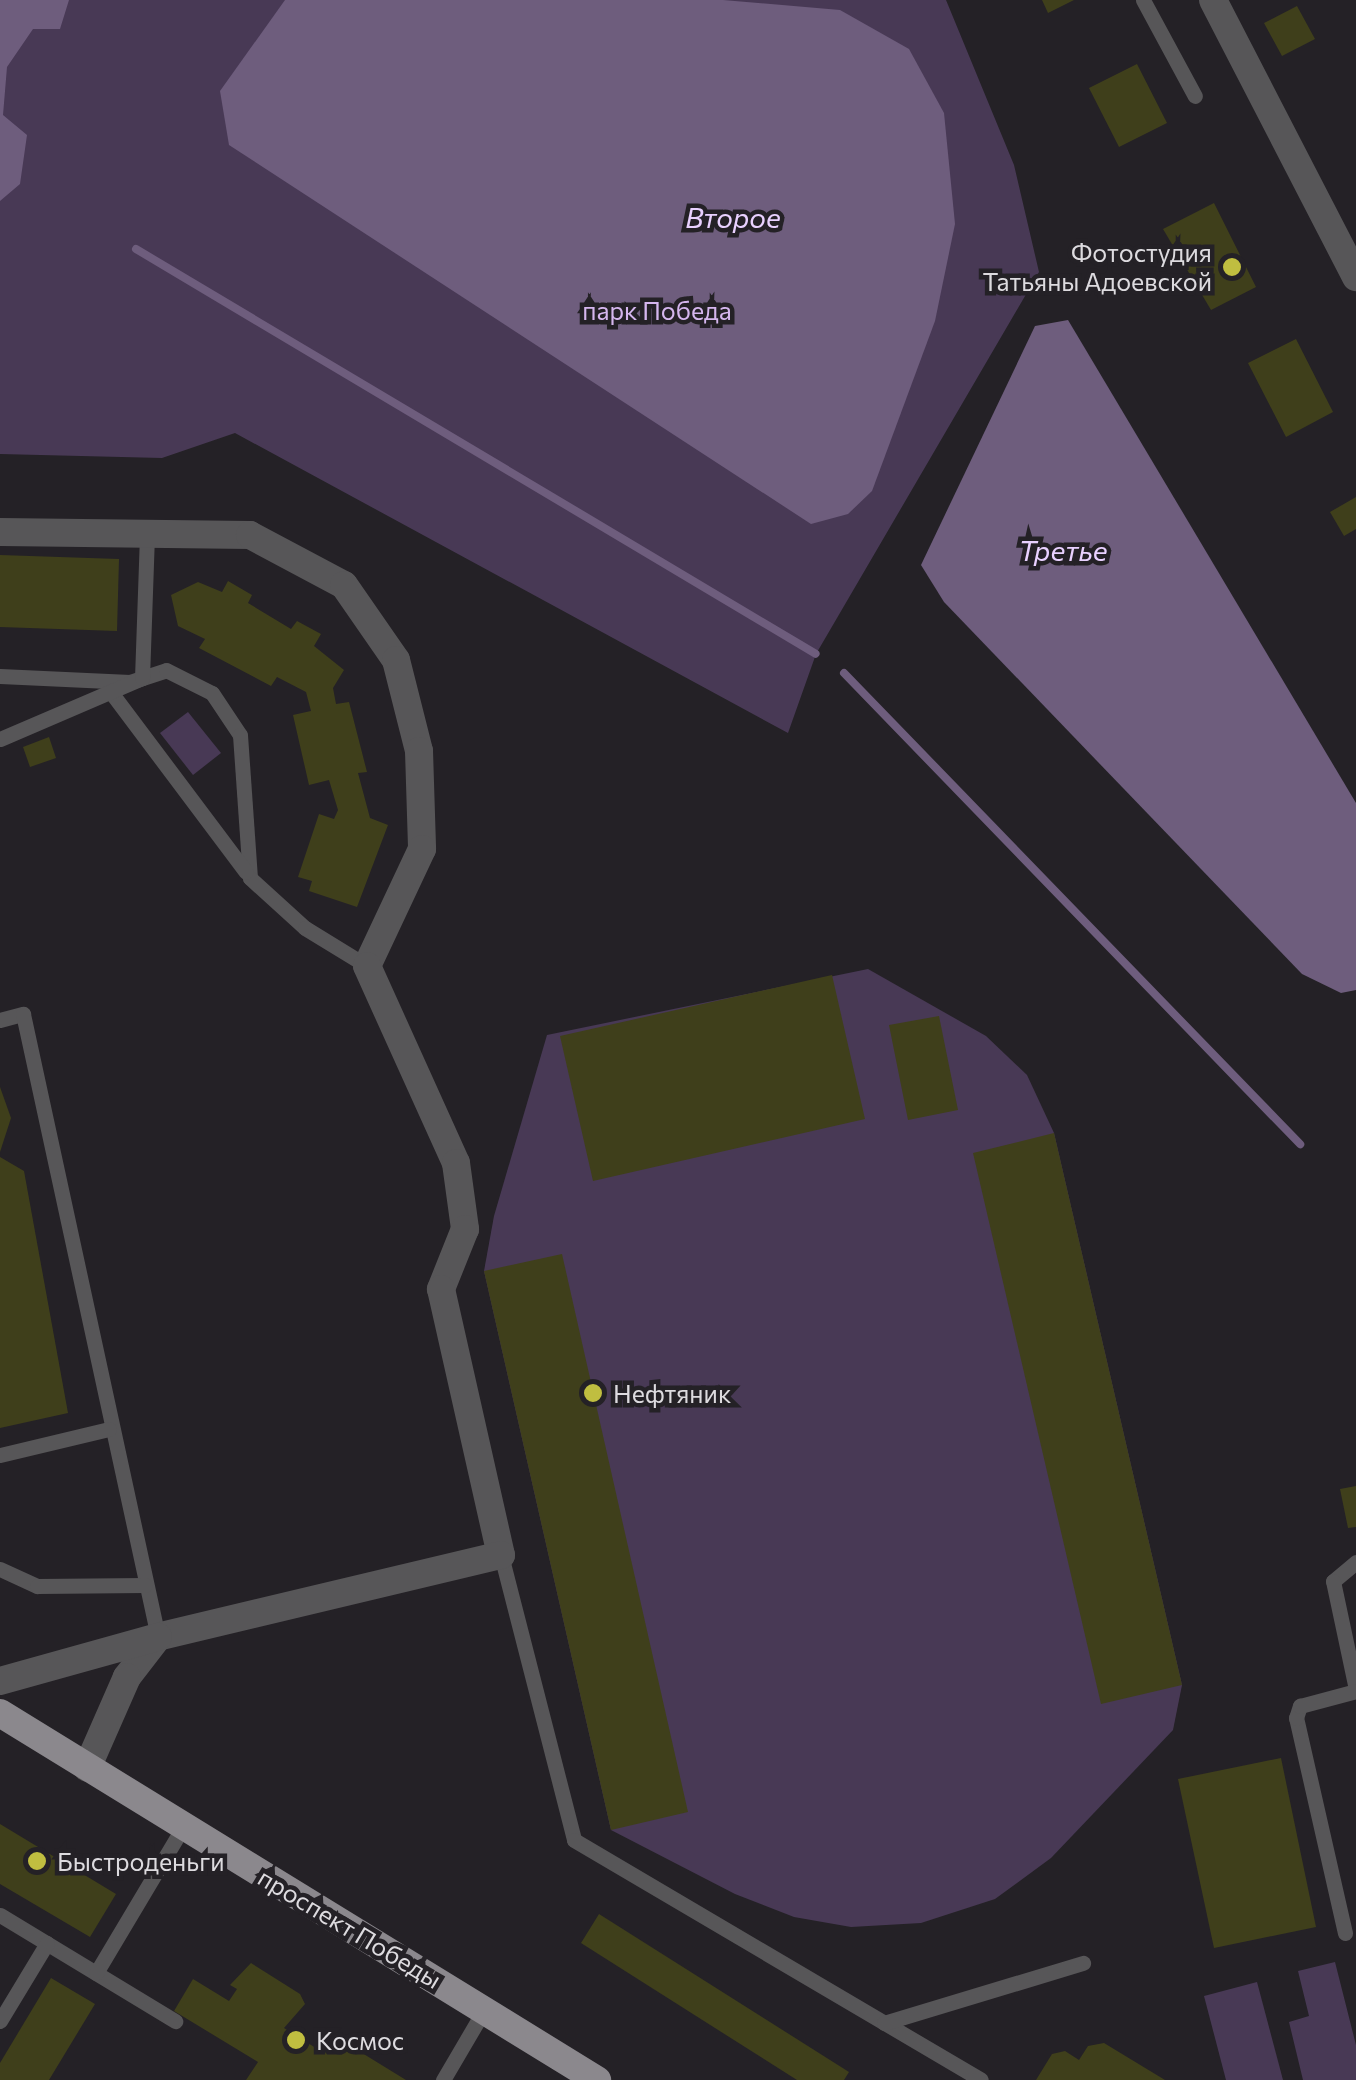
<!DOCTYPE html>
<html>
<head>
<meta charset="utf-8">
<style>
	body { margin:0 }
	#map { position:relative; width:1356px; height:2080px; overflow:hidden; background:#242126; font-family:Commissioner,sans-serif }
	div>[style] { position:absolute }
	.green>* { inset:0; background:#483955 }
	.water>* { inset:0; background:#6e5d7d }
	.stream>* { height:8px; margin:-4px; padding:0 4px; transform-origin:4px; border-radius:4px; background:#6e5d7d }
	.building>* { inset:0; background:#3f3f1b }
	.service>* { height:15px; margin:-7.5px; padding:0 7.5px; transform-origin:7.5px; border-radius:7.5px; background:#575658 }
	.minor>* { height:28px; margin:-14px; padding:0 14px; transform-origin:14px; border-radius:14px; background:#575658 }
	.primary>* { height:28px; margin:-14px; padding:0 14px; transform-origin:14px; border-radius:14px; background:#8b888d }
	.dots>* { width:28px; height:28px; translate:-50% -50%; box-sizing:border-box; border:5px solid #242126; border-radius:50% }
	span { translate:-50% -50%; white-space:nowrap; text-align:center; line-height:1.15; -webkit-text-stroke:9px #242126; paint-order:stroke }
	.poi-label { font-size:25px; color:#dddbdf }
	.right { translate:-100% -50%; text-align:right }
	.left { translate:0 -50%; text-align:left }
	.park-label { font-size:25px; color:#d5b6ee }
	.street-label { font-size:25px; color:#dddbdf }
	.water-label { font-size:28px; color:#e9d1ff; font-style:italic }
</style>
</head>
<body>
<div id="map">
	<div class="green">
		<div style="clip-path:polygon(0 0,946px 0,1014px 165px,1039px 272px,816px 654px,788px 733px,235px 433px,162px 458px,0 454px)"></div>
		<div style="clip-path:polygon(188px 712px,221px 753px,193px 775px,160px 733px)"></div>
		<div style="clip-path:polygon(868px 969px,986px 1036px,1027px 1075px,1054px 1133px,1182px 1685px,1173px 1730px,1051px 1858px,995px 1899px,921px 1923px,851px 1927px,794px 1917px,735px 1894px,611px 1830px,484px 1271px,494px 1216px,547px 1035px)"></div>
		<div style="clip-path:polygon(1335px 1962px,1356px 2045px,1356px 2080px,1303px 2080px,1289px 2022px,1309px 2016px,1298px 1971px)"></div>
		<div style="clip-path:polygon(1257px 1982px,1283px 2080px,1226px 2080px,1204px 1996px)"></div>
	</div>
	<div class="water">
		<div style="clip-path:polygon(0 0,69px 0,60px 29px,33px 29px,7px 67px,3px 115px,27px 135px,20px 184px,0 201px)"></div>
		<div style="clip-path:polygon(285px 0,723px 0,840px 10px,909px 49px,944px 113px,955px 224px,935px 321px,872px 491px,848px 514px,811px 524px,229px 145px,220px 91px)"></div>
		<div style="clip-path:polygon(1068px 320px,1356px 803px,1356px 990px,1341px 993px,1302px 974px,944px 602px,921px 565px,1035px 326px)"></div>
	</div>
	<div class="stream">
		<div style="left:136px;top:249px;width:791px;rotate:30.78deg"></div>
		<div style="left:844px;top:673px;width:656px;rotate:45.93deg"></div>
	</div>
	<div class="building">
		<div style="clip-path:polygon(1042px 0,1074px 0,1048px 13px)"></div>
		<div style="clip-path:polygon(1297px 6px,1315px 39px,1282px 56px,1264px 23px)"></div>
		<div style="clip-path:polygon(1137px 64px,1167px 123px,1119px 147px,1089px 88px)"></div>
		<div style="clip-path:polygon(1214px 203px,1256px 287px,1211px 310px,1163px 229px)"></div>
		<div style="clip-path:polygon(1296px 339px,1333px 412px,1286px 437px,1248px 363px)"></div>
		<div style="clip-path:polygon(1356px 497px,1356px 529px,1344px 536px,1330px 512px)"></div>
		<div style="clip-path:polygon(0 555px,119px 559px,117px 631px,0 627px)"></div>
		<div style="clip-path:polygon(228px 581px,252px 595px,248px 603px,291px 629px,297px 621px,321px 634px,314px 646px,344px 670px,333px 688px,336px 704px,349px 702px,367px 772px,358px 773px,370px 818px,388px 825px,357px 907px,309px 891px,312px 881px,298px 877px,319px 814px,334px 819px,338px 810px,329px 780px,309px 785px,293px 715px,311px 711px,306px 692px,277px 677px,271px 686px,199px 648px,205px 639px,178px 626px,171px 595px,198px 582px,222px 592px)"></div>
		<div style="clip-path:polygon(49px 737px,56px 758px,30px 767px,23px 747px)"></div>
		<div style="clip-path:polygon(832px 975px,865px 1119px,593px 1181px,560px 1036px)"></div>
		<div style="clip-path:polygon(939px 1016px,958px 1110px,908px 1120px,889px 1025px)"></div>
		<div style="clip-path:polygon(0 1087px,11px 1118px,0 1152px)"></div>
		<div style="clip-path:polygon(1054px 1133px,1182px 1685px,1101px 1704px,973px 1153px)"></div>
		<div style="clip-path:polygon(0 1157px,24px 1171px,68px 1413px,0 1428px)"></div>
		<div style="clip-path:polygon(562px 1254px,688px 1812px,611px 1830px,484px 1271px)"></div>
		<div style="clip-path:polygon(1356px 1486px,1356px 1527px,1348px 1528px,1340px 1489px)"></div>
		<div style="clip-path:polygon(1281px 1758px,1316px 1927px,1214px 1948px,1178px 1779px)"></div>
		<div style="clip-path:polygon(0 1824px,116px 1894px,90px 1937px,0 1884px)"></div>
		<div style="clip-path:polygon(599px 1914px,849px 2072px,844px 2080px,797px 2080px,581px 1943px)"></div>
		<div style="clip-path:polygon(251px 1963px,300px 1994px,305px 2004px,284px 2028px,319px 2050px,336px 2037px,406px 2080px,246px 2080px,258px 2062px,174px 2011px,193px 1979px,229px 2001px,237px 1989px,230px 1985px)"></div>
		<div style="clip-path:polygon(51px 1978px,95px 2004px,49px 2080px,0 2080px,0 2063px)"></div>
		<div style="clip-path:polygon(1104px 2043px,1165px 2080px,1036px 2080px,1052px 2054px,1065px 2051px,1079px 2060px,1088px 2046px)"></div>
	</div>
	<div class="service">
		<div style="left:1143px;top:0;width:109px;rotate:61.6deg"></div>
		<div style="left:0;top:676px;width:130px;rotate:2.6deg"></div>
		<div style="left:130px;top:682px;width:38px;rotate:-18deg"></div>
		<div style="left:166px;top:670px;width:51px;rotate:26.6deg"></div>
		<div style="left:212px;top:693px;width:50px;rotate:56.3deg"></div>
		<div style="left:240px;top:735px;width:143px;rotate:86deg"></div>
		<div style="left:250px;top:878px;width:74px;rotate:42.3deg"></div>
		<div style="left:305px;top:928px;width:73px;rotate:31.5deg"></div>
		<div style="left:110px;top:691px;width:226px;rotate:53.1deg"></div>
		<div style="left:0;top:739px;width:155px;rotate:-23.2deg"></div>
		<div style="left:142px;top:678px;width:145px;rotate:-88deg"></div>
		<div style="left:0;top:1020px;width:24px;rotate:-15deg"></div>
		<div style="left:23px;top:1014px;width:637px;rotate:77.77deg"></div>
		<div style="left:0;top:1455px;width:112px;rotate:-13.4deg"></div>
		<div style="left:501px;top:1555px;width:294px;rotate:75.6deg"></div>
		<div style="left:574px;top:1840px;width:472px;rotate:30.5deg"></div>
		<div style="left:1356px;top:1562px;width:30px;rotate:140deg"></div>
		<div style="left:1333px;top:1581px;width:110px;rotate:78deg"></div>
		<div style="left:0;top:1569px;width:41px;rotate:24.7deg"></div>
		<div style="left:37px;top:1586px;width:108px;rotate:-0.5deg"></div>
		<div style="left:0;top:1915px;width:205px;rotate:31.2deg"></div>
		<div style="left:1345px;top:1933px;width:221px;rotate:-102.8deg"></div>
		<div style="left:1296px;top:1718px;width:13px;rotate:-72deg"></div>
		<div style="left:1300px;top:1706px;width:58px;rotate:-15deg"></div>
		<div style="left:96px;top:1973px;width:170px;rotate:-59.2deg"></div>
		<div style="left:0;top:2021px;width:91px;rotate:-58.9deg"></div>
		<div style="left:884px;top:2023px;width:208px;rotate:-16.8deg"></div>
		<div style="left:443px;top:2080px;width:81px;rotate:-59.6deg"></div>
	</div>
	<div class="minor">
		<div style="left:1213px;top:0;width:312px;rotate:62.7deg"></div>
		<div style="left:0;top:532px;width:250px;rotate:0.7deg"></div>
		<div style="left:250px;top:535px;width:106px;rotate:28deg"></div>
		<div style="left:344px;top:585px;width:91px;rotate:55.3deg"></div>
		<div style="left:396px;top:660px;width:94px;rotate:75.8deg"></div>
		<div style="left:419px;top:751px;width:98px;rotate:88.2deg"></div>
		<div style="left:422px;top:849px;width:129px;rotate:115.2deg"></div>
		<div style="left:367px;top:966px;width:216px;rotate:65.7deg"></div>
		<div style="left:456px;top:1163px;width:67px;rotate:82.2deg"></div>
		<div style="left:465px;top:1229px;width:65px;rotate:111.8deg"></div>
		<div style="left:441px;top:1289px;width:273px;rotate:77.3deg"></div>
		<div style="left:501px;top:1555px;width:353px;rotate:166.6deg"></div>
		<div style="left:158px;top:1637px;width:51px;rotate:127.8deg"></div>
		<div style="left:127px;top:1677px;width:99px;rotate:113.7deg"></div>
		<div style="left:0;top:1681px;width:164px;rotate:-15.6deg"></div>
	</div>
	<div class="primary">
		<div style="left:0;top:1713px;width:701px;rotate:31.58deg"></div>
	</div>
	<div class="dots">
		<div style="left:1232px;top:267px;background:#c0be40"></div>
		<div style="left:593px;top:1393px;background:#c0be40"></div>
		<div style="left:37px;top:1861px;background:#c0be40"></div>
		<div style="left:296px;top:2040px;background:#c0be40"></div>
	</div>
	<div class="poi-label">
		<span class="right" style="left:1212px;top:267px">Фотостудия<br>Татьяны Адоевской</span>
		<span class="left" style="left:613px;top:1393px">Нефтяник</span>
		<span class="left" style="left:57px;top:1861px">Быстроденьги</span>
		<span class="left" style="left:316px;top:2040px">Космос</span>
	</div>
	<div class="park-label">
		<span style="left:657px;top:310px">парк Победa</span>
	</div>
	<div class="street-label">
		<span style="left:350px;top:1928px;rotate:31deg">проспект Победы</span>
	</div>
	<div class="water-label">
		<span style="left:733px;top:217px">Второе</span>
		<span style="left:1063px;top:550px">Третье</span>
	</div>
</div>
</body>
</html>
